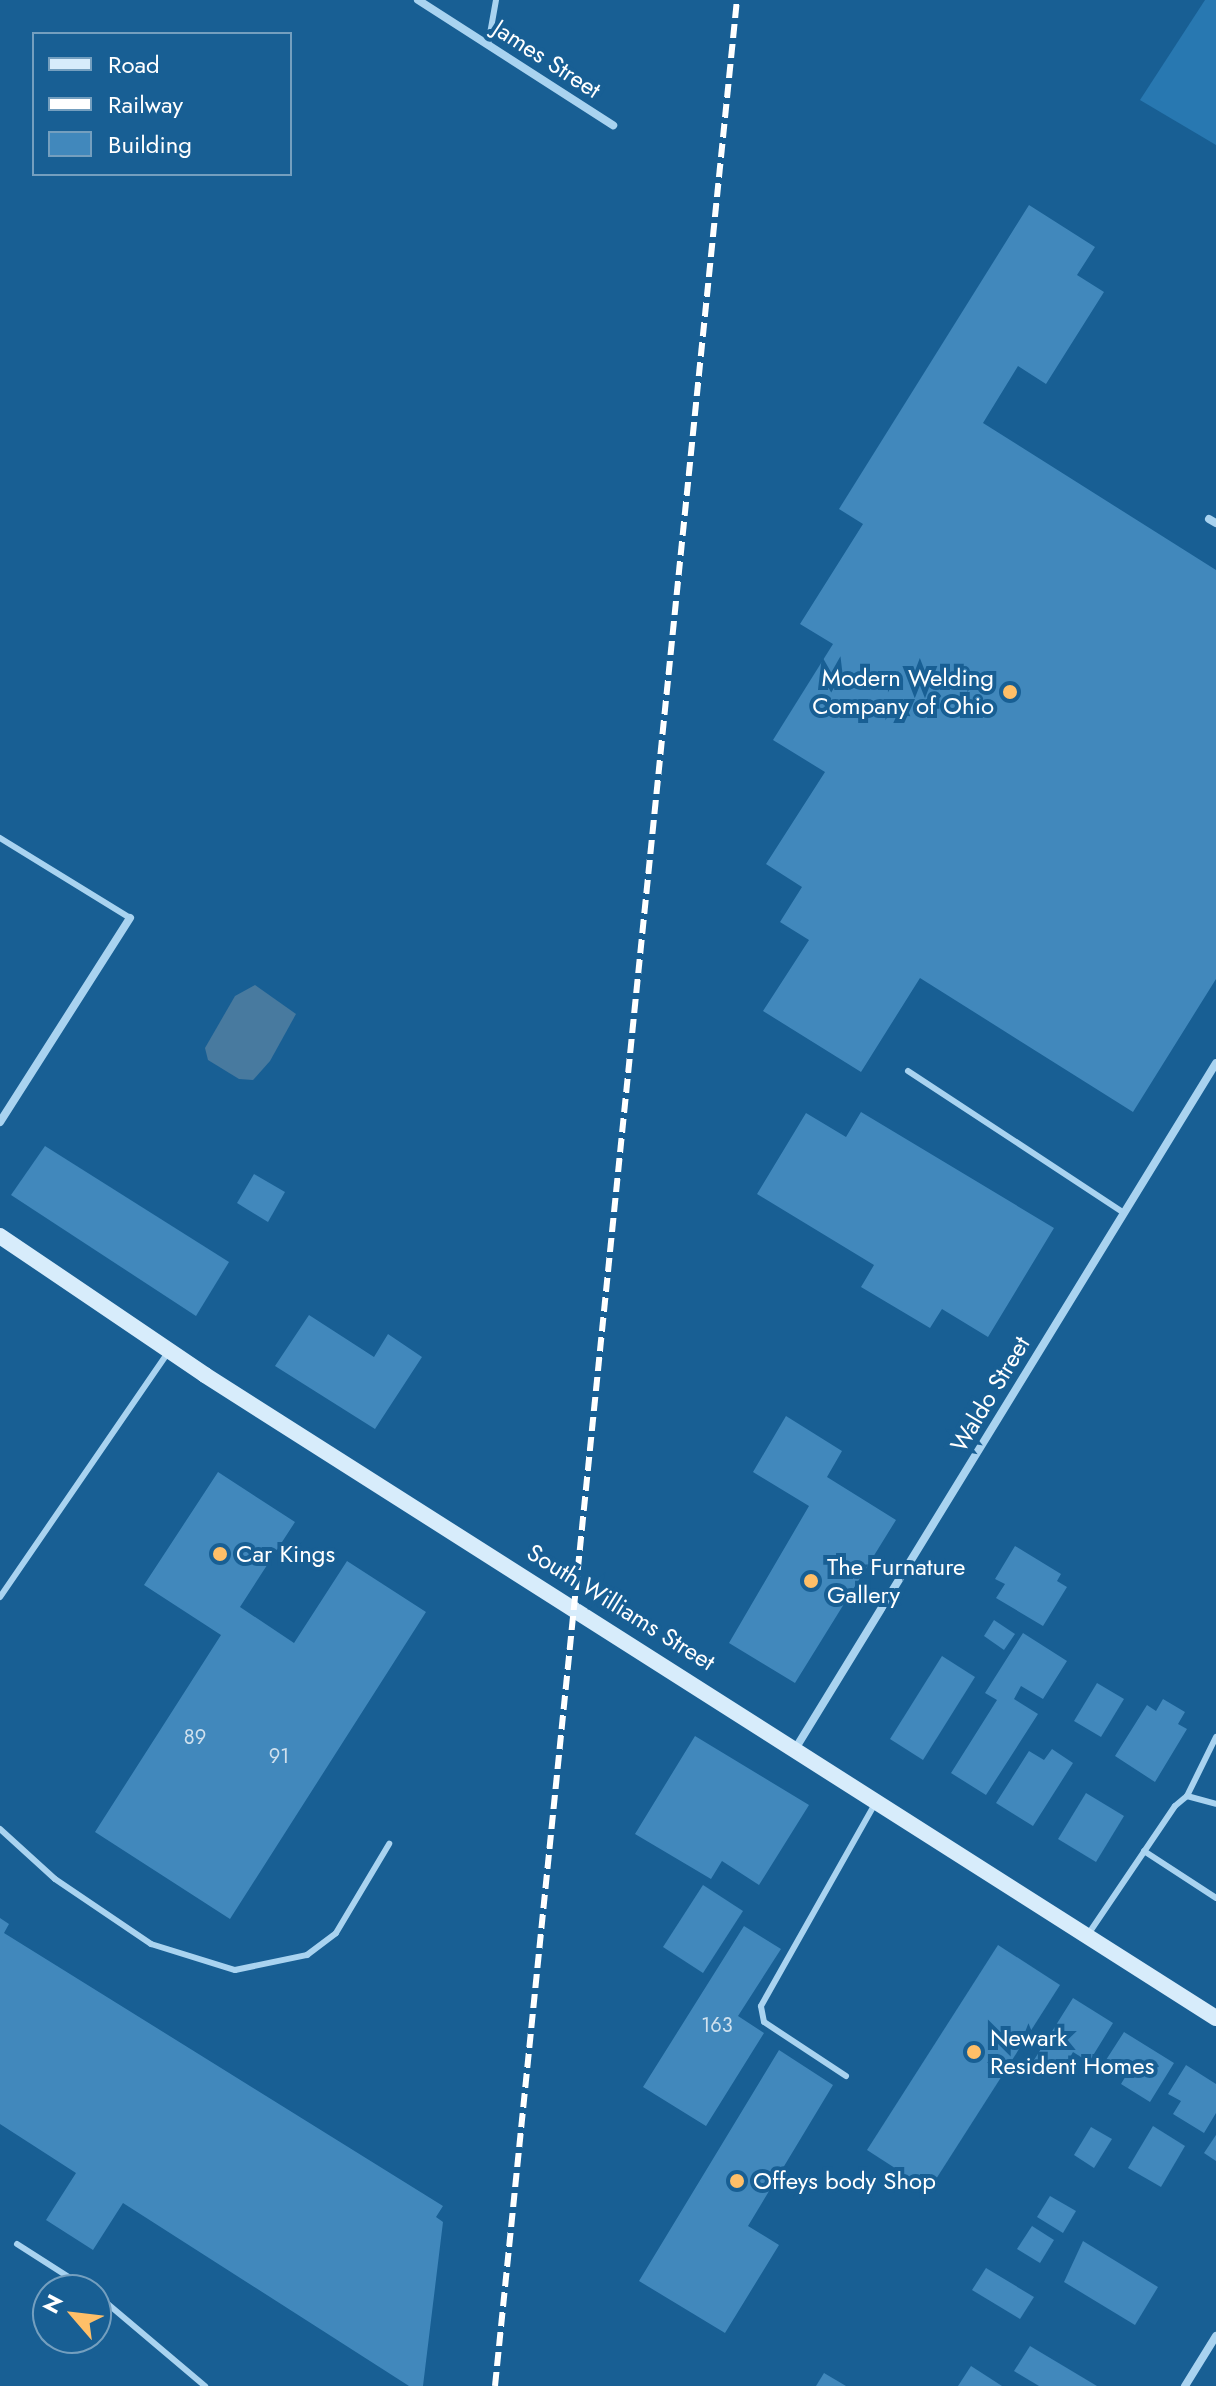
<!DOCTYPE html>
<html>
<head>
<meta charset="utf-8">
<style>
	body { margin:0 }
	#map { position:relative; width:1216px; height:2386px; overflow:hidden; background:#185f94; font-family:Jost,sans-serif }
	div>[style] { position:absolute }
	.green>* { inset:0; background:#2878b1 }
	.water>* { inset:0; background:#487a9f }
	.building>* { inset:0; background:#4188bc }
	.lane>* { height:6px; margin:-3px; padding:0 3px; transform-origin:3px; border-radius:3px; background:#a9d3f0 }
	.street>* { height:8px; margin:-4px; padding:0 4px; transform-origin:4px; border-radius:4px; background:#a9d3f0 }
	.secondary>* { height:16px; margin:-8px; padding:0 8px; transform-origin:8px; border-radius:8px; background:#d7ecfb }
	.rail>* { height:6px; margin-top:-3px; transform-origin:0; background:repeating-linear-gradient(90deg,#fff 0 14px,transparent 0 20px) }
	.dots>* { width:22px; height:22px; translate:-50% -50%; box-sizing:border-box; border:4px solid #185f94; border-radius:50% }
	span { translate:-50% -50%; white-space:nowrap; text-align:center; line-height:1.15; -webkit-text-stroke:8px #185f94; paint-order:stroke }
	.number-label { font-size:20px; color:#d0e1ee }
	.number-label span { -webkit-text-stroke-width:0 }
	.street-label { font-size:24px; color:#fff }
	.poi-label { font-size:24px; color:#fff }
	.right { translate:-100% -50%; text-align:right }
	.left { translate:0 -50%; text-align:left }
	.legend { position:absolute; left:32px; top:32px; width:260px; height:144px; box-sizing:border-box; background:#185f94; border:2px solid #749fbf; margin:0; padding:10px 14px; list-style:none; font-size:24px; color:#fff }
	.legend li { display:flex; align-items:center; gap:16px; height:40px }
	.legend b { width:40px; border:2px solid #749fbf }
	.north { position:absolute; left:32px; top:2274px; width:80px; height:80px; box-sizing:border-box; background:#185f94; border:2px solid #749fbf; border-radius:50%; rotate:298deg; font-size:22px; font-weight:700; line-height:32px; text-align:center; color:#fff }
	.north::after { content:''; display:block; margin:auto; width:28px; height:36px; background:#ffbf68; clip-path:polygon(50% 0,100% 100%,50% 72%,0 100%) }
</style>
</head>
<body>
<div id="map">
	<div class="green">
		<div style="clip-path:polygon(1205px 0,1216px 0,1216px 145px,1140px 100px)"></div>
	</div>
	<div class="water">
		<div style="clip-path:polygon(255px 985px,296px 1014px,270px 1061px,253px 1080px,239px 1079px,208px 1060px,205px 1048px,235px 996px)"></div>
	</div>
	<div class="building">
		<div style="clip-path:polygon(1029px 205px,1095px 247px,1077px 275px,1104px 292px,1046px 384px,1018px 366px,983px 423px,1216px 570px,1216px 979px,1133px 1112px,920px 978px,861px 1072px,763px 1011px,809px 940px,780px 922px,802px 887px,766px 864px,825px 772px,773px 740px,833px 644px,800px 624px,863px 524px,839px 509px)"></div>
		<div style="clip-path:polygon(861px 1112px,1054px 1228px,988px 1337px,942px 1309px,930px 1328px,861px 1287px,874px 1265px,757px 1194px,806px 1113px,846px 1137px)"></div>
		<div style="clip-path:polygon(45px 1146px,229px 1262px,196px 1316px,11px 1195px)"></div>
		<div style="clip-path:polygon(254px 1174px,285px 1192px,268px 1222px,237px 1203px)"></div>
		<div style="clip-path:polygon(309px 1315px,374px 1357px,388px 1334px,422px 1357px,375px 1429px,275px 1366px)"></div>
		<div style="clip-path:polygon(786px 1416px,842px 1451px,827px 1477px,896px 1520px,795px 1683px,729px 1643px,809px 1506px,753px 1472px)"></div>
		<div style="clip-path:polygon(218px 1472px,295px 1522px,240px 1607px,294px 1643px,347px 1561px,426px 1612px,230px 1919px,95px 1832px,221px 1635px,144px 1585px)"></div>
		<div style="clip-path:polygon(1015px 1546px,1061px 1574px,1057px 1581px,1067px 1587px,1043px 1626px,996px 1598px,1005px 1584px,995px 1579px)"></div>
		<div style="clip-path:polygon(994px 1620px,1015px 1634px,1004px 1650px,984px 1636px)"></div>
		<div style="clip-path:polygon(1023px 1633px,1067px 1661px,1043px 1699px,1021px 1686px,1014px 1699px,1038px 1714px,986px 1795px,951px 1773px,997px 1700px,985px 1693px)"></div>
		<div style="clip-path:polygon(942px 1656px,975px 1677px,923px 1760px,890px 1739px)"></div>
		<div style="clip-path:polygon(1097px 1683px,1124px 1699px,1101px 1737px,1074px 1721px)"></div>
		<div style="clip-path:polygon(1163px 1699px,1185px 1712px,1178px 1724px,1187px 1729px,1155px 1782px,1115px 1756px,1147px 1705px,1156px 1711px)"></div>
		<div style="clip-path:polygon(695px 1736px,809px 1805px,759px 1885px,722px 1861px,711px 1879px,635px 1834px)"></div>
		<div style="clip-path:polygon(1052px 1749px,1073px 1763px,1033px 1826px,996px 1803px,1029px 1751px,1044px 1760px)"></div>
		<div style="clip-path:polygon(1086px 1793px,1124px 1816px,1096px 1862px,1058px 1839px)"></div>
		<div style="clip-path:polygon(703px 1885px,743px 1911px,703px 1973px,663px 1947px)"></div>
		<div style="clip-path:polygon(0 1918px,9px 1924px,4px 1933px,443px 2206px,436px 2217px,443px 2222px,423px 2386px,409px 2386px,123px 2203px,93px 2250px,46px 2220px,76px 2173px,0 2124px)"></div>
		<div style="clip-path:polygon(744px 1926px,781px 1949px,738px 2016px,764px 2033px,706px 2126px,643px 2087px)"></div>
		<div style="clip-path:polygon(998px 1945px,1060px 1985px,929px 2190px,867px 2150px)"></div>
		<div style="clip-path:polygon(1073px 1998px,1113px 2023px,1089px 2062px,1073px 2052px,1059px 2076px,1034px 2060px)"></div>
		<div style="clip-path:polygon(1124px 2032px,1174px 2063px,1150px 2102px,1121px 2084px,1127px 2074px,1106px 2060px)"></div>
		<div style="clip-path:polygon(779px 2050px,833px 2085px,748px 2226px,779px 2245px,725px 2333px,639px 2281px)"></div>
		<div style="clip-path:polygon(1186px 2065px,1216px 2084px,1216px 2113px,1204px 2133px,1173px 2114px,1181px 2101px,1168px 2094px)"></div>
		<div style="clip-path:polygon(1153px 2126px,1185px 2146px,1161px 2187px,1128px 2168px)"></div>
		<div style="clip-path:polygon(1091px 2127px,1112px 2139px,1094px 2168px,1074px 2155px)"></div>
		<div style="clip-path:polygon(1216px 2135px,1216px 2161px,1204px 2153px)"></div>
		<div style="clip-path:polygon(1050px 2196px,1076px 2211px,1063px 2233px,1037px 2217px)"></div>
		<div style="clip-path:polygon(1032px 2226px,1054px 2240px,1040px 2263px,1017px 2249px)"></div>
		<div style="clip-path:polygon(1083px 2241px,1158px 2287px,1135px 2325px,1064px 2282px)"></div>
		<div style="clip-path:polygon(986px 2268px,1034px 2297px,1020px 2319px,972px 2290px)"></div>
		<div style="clip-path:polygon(1030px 2346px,1097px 2386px,1039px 2386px,1014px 2371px)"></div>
		<div style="clip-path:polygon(971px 2366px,1002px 2386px,958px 2386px)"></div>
		<div style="clip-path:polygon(824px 2373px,846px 2386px,816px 2386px)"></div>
	</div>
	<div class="lane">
		<div style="left:488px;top:45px;width:46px;rotate:-79.9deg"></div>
		<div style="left:0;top:838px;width:153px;rotate:31.6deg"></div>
		<div style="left:908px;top:1071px;width:258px;rotate:33.3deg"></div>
		<div style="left:0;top:1597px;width:296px;rotate:-55.5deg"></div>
		<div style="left:1187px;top:1796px;width:66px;rotate:-63.8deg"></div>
		<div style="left:0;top:1829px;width:74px;rotate:42.3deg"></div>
		<div style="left:55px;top:1879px;width:116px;rotate:34.1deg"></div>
		<div style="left:151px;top:1944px;width:88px;rotate:17.2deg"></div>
		<div style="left:235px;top:1970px;width:74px;rotate:-11.8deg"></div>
		<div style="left:307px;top:1955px;width:36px;rotate:-37deg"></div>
		<div style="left:336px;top:1933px;width:104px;rotate:-59.2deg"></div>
		<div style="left:1144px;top:1851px;width:86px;rotate:33.1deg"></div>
		<div style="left:1089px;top:1933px;width:153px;rotate:-55.9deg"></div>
		<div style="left:1175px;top:1806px;width:16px;rotate:-40deg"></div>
		<div style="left:1187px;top:1796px;width:30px;rotate:15deg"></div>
		<div style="left:846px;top:2076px;width:98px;rotate:-146.6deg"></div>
		<div style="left:764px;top:2022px;width:16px;rotate:-101deg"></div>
		<div style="left:761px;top:2006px;width:232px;rotate:-60.6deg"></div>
		<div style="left:17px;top:2244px;width:85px;rotate:32.6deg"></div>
		<div style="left:96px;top:2294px;width:143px;rotate:40.2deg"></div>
	</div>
	<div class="street">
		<div style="left:418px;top:0;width:232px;rotate:32.7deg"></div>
		<div style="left:1209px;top:519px;width:8px;rotate:30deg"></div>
		<div style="left:0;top:1122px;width:242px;rotate:-57.5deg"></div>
		<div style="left:797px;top:1746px;width:801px;rotate:-58.47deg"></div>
		<div style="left:1185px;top:2386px;width:59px;rotate:-58.2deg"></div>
	</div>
	<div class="secondary">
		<div style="left:0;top:1236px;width:248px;rotate:34.1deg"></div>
		<div style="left:205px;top:1375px;width:1198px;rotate:32.46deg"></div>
	</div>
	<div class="rail">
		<div style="left:495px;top:2386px;width:2398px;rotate:-84.21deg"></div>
	</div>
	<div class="dots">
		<div style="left:1010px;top:692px;background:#ffbf68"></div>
		<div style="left:220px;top:1554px;background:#ffbf68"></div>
		<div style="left:811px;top:1581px;background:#ffbf68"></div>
		<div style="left:974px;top:2052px;background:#ffbf68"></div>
		<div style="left:737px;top:2181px;background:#ffbf68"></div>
	</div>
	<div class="number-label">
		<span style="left:195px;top:1737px">89</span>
		<span style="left:279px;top:1756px">91</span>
		<span style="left:717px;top:2025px">163</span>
	</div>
	<div class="street-label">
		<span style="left:547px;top:59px;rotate:33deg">James Street</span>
		<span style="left:990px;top:1394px;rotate:-59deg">Waldo Street</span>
		<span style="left:621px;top:1607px;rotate:32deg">South Williams Street</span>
	</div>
	<div class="poi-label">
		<span class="right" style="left:994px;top:692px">Modern Welding<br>Company of Ohio</span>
		<span class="left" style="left:236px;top:1554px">Car Kings</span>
		<span class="left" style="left:827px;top:1581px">The Furnature<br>Gallery</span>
		<span class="left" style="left:990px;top:2052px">Newark<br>Resident Homes</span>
		<span class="left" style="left:753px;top:2181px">Offeys body Shop</span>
	</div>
	<ul class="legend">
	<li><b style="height:10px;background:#d7ecfb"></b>Road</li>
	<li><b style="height:10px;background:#fff"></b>Railway</li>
	<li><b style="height:22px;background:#4188bc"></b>Building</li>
	</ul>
	<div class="north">N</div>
</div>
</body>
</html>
